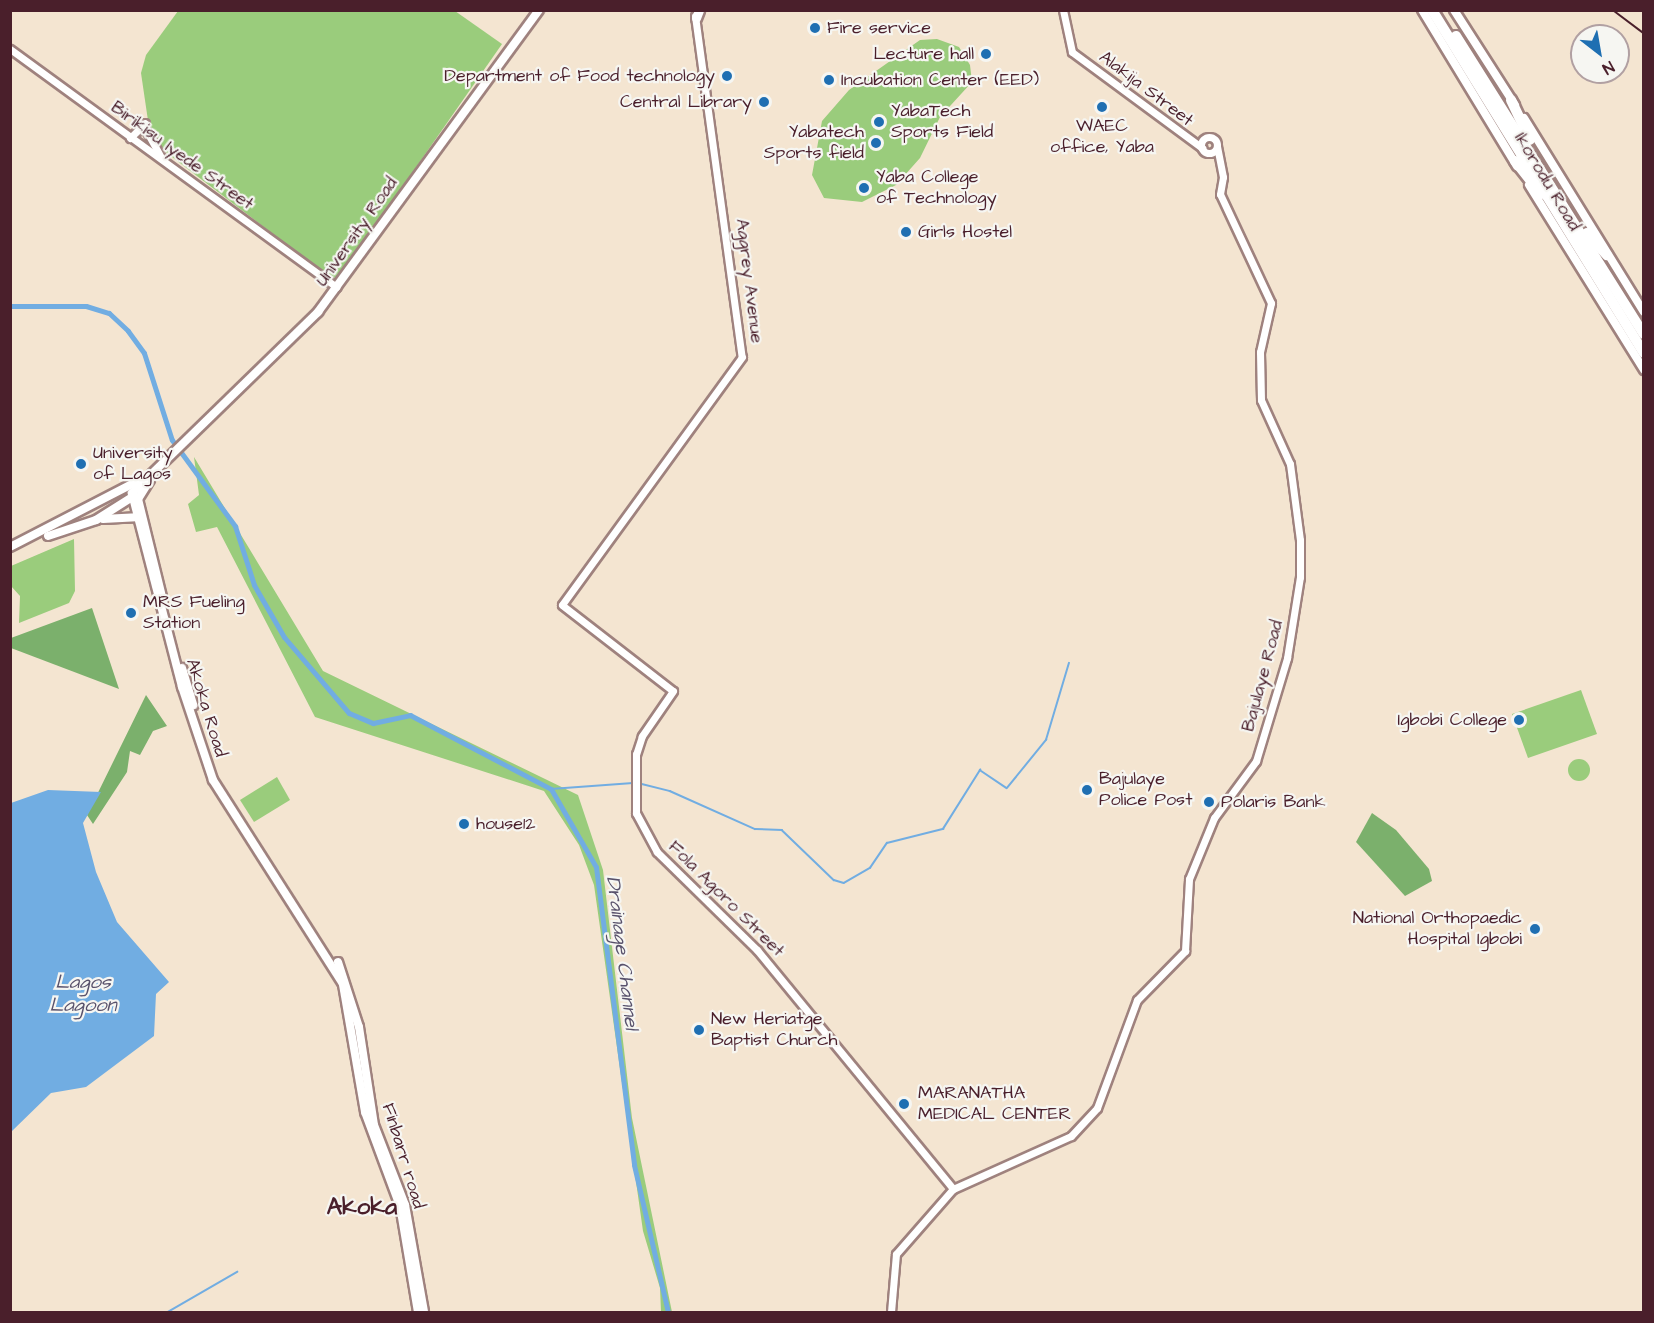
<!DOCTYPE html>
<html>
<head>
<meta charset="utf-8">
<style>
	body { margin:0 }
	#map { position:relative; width:1654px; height:1323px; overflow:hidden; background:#f4e5d1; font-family:"Architects Daughter",sans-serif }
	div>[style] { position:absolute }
	.green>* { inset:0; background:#9acc7c }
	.round { border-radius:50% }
	.forest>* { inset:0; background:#7bb06c }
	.water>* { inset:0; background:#71ade2 }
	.stream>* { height:1.5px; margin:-0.75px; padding:0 0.75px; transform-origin:0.75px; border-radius:0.75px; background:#71ade2 }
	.canal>* { height:5px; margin:-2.5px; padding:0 2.5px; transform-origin:2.5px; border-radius:2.5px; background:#71ade2 }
	.roads { filter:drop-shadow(2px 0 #9f827e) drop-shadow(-2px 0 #9f827e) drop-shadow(0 2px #9f827e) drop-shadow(0 -2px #9f827e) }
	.tertiary>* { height:7px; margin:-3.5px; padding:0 3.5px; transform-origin:3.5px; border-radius:3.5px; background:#fff }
	.tertiary>.ring { margin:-3.5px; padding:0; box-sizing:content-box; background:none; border:7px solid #fff; border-radius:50% }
	.secondary>* { height:8px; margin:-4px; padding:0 4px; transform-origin:4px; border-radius:4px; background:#fff }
	.primary>* { height:8px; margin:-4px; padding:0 4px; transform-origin:4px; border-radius:4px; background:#fff }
	.trunk>* { height:9px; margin:-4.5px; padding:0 4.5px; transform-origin:4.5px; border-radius:4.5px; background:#fff }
	.motorway>* { height:10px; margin:-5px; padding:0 5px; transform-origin:5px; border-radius:5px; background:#fff }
	.rail>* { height:1.5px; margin:-0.75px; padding:0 0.75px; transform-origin:0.75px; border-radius:0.75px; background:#4a1f2b }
	.dots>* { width:16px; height:16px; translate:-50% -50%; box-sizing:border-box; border:3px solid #f6f6f2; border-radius:50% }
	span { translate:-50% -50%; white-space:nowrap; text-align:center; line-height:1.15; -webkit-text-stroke:4.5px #f6f6f2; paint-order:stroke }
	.poi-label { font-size:18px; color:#4a1f2b }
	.left { translate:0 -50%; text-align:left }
	.right { translate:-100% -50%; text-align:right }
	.street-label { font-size:18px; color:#4a1f2b }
	.water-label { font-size:20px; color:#58516b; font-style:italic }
	.district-label { font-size:24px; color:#4a1f2b; font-weight:700 }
	.frame { position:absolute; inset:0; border:12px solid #4a1f2b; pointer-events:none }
	.north { position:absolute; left:1570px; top:24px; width:60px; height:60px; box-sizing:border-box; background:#f6f6f2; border:2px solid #b1a0a2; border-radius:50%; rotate:149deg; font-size:16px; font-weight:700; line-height:24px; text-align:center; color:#4a1f2b }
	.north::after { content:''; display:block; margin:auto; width:21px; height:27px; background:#1f6fb2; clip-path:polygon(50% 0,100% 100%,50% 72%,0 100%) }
</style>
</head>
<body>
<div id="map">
	<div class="green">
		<div style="clip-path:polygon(178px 11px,455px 11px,502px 44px,336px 282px,151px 141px,141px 73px,146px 55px)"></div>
		<div style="clip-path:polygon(920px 40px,937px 39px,959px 47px,970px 65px,972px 82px,940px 117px,920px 158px,896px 185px,862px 202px,824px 198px,812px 175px,822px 121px,849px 90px)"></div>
		<div style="clip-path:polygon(194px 457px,323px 671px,578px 795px,603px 870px,632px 1118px,672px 1312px,661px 1312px,660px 1288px,643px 1231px,594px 885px,579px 845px,544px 791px,315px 717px,217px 527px,196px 532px,188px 504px,199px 495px)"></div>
		<div style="clip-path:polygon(74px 539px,75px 591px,69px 603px,19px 623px,20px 596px,11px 586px,11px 566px)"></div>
		<div style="clip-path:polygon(1581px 690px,1597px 734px,1528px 758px,1512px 714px)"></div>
		<div class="round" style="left:1568px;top:759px;width:22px;height:22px"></div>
		<div style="clip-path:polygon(277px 777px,290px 800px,254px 822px,240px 800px)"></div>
	</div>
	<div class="forest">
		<div style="clip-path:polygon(92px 608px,119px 689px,11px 648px,11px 638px)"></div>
		<div style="clip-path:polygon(146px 695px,167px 726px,153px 731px,140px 755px,130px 751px,127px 772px,93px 824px,87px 815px)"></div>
		<div style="clip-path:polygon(1372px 813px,1396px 830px,1429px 869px,1432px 881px,1405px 896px,1356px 842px)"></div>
	</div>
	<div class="water">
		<div style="clip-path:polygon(48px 790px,101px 792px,83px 823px,96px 872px,117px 922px,169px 982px,156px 994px,154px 1036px,86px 1087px,51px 1093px,11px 1132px,11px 803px)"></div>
	</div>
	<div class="stream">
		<div style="left:638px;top:783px;width:33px;rotate:14deg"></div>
		<div style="left:670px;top:791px;width:93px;rotate:24.1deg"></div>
		<div style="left:755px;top:829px;width:27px;rotate:2deg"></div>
		<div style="left:782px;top:830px;width:72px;rotate:43.9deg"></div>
		<div style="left:834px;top:880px;width:10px;rotate:17deg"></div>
		<div style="left:844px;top:883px;width:30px;rotate:-30deg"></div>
		<div style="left:870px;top:868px;width:30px;rotate:-56deg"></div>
		<div style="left:887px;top:843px;width:58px;rotate:-14deg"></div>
		<div style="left:943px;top:829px;width:70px;rotate:-57.9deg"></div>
		<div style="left:980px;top:770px;width:32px;rotate:34deg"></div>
		<div style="left:1007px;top:788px;width:62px;rotate:-50.9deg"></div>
		<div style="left:1046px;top:740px;width:80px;rotate:-73.4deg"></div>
		<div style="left:551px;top:789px;width:82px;rotate:-4.2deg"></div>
		<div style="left:168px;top:1312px;width:80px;rotate:-30.1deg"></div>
	</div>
	<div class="canal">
		<div style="left:10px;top:306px;width:76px"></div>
		<div style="left:86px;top:306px;width:24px;rotate:17deg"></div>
		<div style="left:109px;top:313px;width:26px;rotate:43deg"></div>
		<div style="left:128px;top:331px;width:27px;rotate:54deg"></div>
		<div style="left:144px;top:353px;width:91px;rotate:72.2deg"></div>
		<div style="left:172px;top:440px;width:107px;rotate:53.8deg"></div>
		<div style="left:235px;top:526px;width:62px;rotate:72.1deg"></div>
		<div style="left:254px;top:585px;width:60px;rotate:60deg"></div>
		<div style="left:284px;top:637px;width:100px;rotate:49.5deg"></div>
		<div style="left:349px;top:713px;width:26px;rotate:23deg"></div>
		<div style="left:373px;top:723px;width:38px;rotate:-12deg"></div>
		<div style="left:410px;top:715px;width:159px;rotate:27.7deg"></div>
		<div style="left:551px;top:789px;width:90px;rotate:60deg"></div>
		<div style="left:596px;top:867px;width:300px;rotate:82.7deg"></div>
		<div style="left:634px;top:1165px;width:151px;rotate:77deg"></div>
	</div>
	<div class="roads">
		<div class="tertiary">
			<div style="left:1063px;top:10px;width:43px;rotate:77.9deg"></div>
			<div style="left:1072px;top:52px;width:162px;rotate:36.4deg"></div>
			<div style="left:695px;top:16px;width:344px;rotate:82.2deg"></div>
			<div style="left:742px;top:357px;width:306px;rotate:126deg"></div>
			<div style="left:562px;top:605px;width:140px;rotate:37.8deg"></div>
			<div style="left:673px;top:691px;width:55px;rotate:124.6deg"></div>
			<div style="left:642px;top:736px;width:19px;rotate:108deg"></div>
			<div style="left:636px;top:754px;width:59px;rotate:90deg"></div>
			<div style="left:636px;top:813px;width:44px;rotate:61.7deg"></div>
			<div style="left:657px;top:852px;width:140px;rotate:44.4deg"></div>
			<div style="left:757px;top:950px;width:309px;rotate:50.6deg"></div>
			<div style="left:10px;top:49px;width:404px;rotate:36.1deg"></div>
			<div style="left:147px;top:132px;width:31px;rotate:61deg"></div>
			<div class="ring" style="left:1201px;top:137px;width:9px;height:9px"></div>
			<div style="left:130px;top:138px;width:21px;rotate:-45deg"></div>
			<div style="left:891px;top:1312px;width:58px;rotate:-85.1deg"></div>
			<div style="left:896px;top:1254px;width:86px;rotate:-48.8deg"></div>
			<div style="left:953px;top:1189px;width:129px;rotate:-24.2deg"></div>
			<div style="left:1071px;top:1136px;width:38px;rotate:-47deg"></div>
			<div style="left:1097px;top:1108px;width:115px;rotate:-69.7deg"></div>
			<div style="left:1137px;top:1000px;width:69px;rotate:-45.6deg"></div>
			<div style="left:1185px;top:951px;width:72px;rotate:-86.8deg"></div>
			<div style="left:1189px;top:879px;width:66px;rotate:-67.7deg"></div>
			<div style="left:1214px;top:818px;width:71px;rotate:-53.6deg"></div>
			<div style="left:1256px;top:761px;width:108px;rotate:-73.2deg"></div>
			<div style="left:1287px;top:658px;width:82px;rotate:-80.9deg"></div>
			<div style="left:1300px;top:577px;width:37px;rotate:-90deg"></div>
			<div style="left:1300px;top:540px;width:77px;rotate:-97.5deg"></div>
			<div style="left:1290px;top:464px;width:70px;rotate:-114.4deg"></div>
			<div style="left:1261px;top:400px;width:48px;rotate:-91.2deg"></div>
			<div style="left:1260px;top:352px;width:50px;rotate:-77.3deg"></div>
			<div style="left:1271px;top:303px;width:120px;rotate:-115.1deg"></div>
			<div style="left:1220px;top:194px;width:17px;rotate:-80deg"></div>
			<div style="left:1223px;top:177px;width:32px;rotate:-101deg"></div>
		</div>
		<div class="secondary">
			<div style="left:150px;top:480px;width:22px;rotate:122deg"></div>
			<div style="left:138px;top:499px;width:105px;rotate:76.2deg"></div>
			<div style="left:103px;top:519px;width:33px;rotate:-3deg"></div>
			<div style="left:48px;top:536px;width:51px;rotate:-18.4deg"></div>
			<div style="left:96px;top:520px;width:45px;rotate:-32.3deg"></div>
			<div style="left:10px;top:547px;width:142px;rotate:-27.3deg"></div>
			<div style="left:182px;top:668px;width:39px;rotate:73deg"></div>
			<div style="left:338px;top:962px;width:68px;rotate:72.1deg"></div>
			<div style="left:359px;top:1027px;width:99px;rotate:81.3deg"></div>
			<div style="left:374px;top:1125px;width:86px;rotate:68.8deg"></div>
			<div style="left:405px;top:1205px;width:109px;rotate:79.9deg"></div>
			<div style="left:418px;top:1312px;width:108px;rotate:-99.6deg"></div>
			<div style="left:400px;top:1206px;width:100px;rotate:-110.4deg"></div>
			<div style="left:365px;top:1112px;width:130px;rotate:-99.8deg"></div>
			<div style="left:343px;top:984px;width:242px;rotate:-122.5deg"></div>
			<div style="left:213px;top:780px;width:98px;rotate:-108.4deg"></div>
			<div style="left:182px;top:687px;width:200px;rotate:-104.5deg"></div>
			<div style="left:132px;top:493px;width:260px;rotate:-44.2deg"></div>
			<div style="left:318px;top:312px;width:374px;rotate:-53.8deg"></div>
		</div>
		<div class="primary">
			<div style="left:1422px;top:10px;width:183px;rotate:58.7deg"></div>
			<div style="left:1454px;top:10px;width:113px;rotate:57.3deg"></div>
			<div style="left:1524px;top:118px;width:228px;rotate:58.3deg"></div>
			<div style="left:1529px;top:185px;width:218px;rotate:58.1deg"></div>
		</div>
		<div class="trunk">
			<div style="left:696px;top:18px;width:9px;rotate:-69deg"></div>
		</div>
		<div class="motorway">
			<div style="left:1432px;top:10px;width:403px;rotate:58.3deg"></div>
			<div style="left:1456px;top:36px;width:352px;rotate:57.8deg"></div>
			<div style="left:1511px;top:100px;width:44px;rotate:64.6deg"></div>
			<div style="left:1515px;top:161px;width:42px;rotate:51.8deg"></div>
			<div style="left:1587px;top:233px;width:30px;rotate:48deg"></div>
		</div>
	</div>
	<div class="rail">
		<div style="left:1613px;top:10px;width:39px;rotate:37deg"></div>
	</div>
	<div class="dots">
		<div style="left:815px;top:28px;background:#1f6fb2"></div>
		<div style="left:986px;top:54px;background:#1f6fb2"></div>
		<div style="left:727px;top:76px;background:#1f6fb2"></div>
		<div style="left:829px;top:80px;background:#1f6fb2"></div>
		<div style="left:764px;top:102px;background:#1f6fb2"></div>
		<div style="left:1102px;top:107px;background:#1f6fb2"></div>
		<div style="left:879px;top:122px;background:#1f6fb2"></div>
		<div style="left:876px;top:143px;background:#1f6fb2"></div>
		<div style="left:864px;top:188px;background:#1f6fb2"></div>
		<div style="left:906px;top:232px;background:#1f6fb2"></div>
		<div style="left:81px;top:464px;background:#1f6fb2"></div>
		<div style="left:131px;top:613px;background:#1f6fb2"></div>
		<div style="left:1519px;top:720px;background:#1f6fb2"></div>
		<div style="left:1087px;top:790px;background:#1f6fb2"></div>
		<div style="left:1209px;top:802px;background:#1f6fb2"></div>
		<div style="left:464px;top:824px;background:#1f6fb2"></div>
		<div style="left:1535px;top:929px;background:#1f6fb2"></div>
		<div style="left:699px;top:1030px;background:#1f6fb2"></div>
		<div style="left:904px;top:1104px;background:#1f6fb2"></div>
	</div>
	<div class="poi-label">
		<span class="left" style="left:827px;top:28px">Fire service</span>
		<span class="right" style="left:974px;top:54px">Lecture hall</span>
		<span class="right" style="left:715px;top:76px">Department of Food technology</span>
		<span class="left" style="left:841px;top:80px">Incubation Center (EED)</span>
		<span class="right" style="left:752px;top:102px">Central Library</span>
		<span class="left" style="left:891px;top:122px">YabaTech<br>Sports Field</span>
		<span style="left:1102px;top:137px">WAEC<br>office, Yaba</span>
		<span class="right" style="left:864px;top:143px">Yabatech<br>Sports field</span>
		<span class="left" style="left:876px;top:188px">Yaba College<br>of Technology</span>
		<span class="left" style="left:918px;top:232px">Girls Hostel</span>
		<span class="left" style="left:93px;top:464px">University<br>of Lagos</span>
		<span class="left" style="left:143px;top:613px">MRS Fueling<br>Station</span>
		<span class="right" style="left:1507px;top:720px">Igbobi College</span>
		<span class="left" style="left:1099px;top:790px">Bajulaye<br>Police Post</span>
		<span class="left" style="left:1221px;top:802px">Polaris Bank</span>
		<span class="left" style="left:476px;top:824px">house12</span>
		<span class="right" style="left:1522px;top:929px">National Orthopaedic<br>Hospital Igbobi</span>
		<span class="left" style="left:711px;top:1030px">New Heriatge<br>Baptist Church</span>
		<span class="left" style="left:918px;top:1104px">MARANATHA<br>MEDICAL CENTER</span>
	</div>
	<div class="street-label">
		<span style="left:1146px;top:89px;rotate:37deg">Alakija Street</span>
		<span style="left:182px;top:156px;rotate:36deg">Birikisu Iyede Street</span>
		<span style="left:1547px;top:182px;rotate:59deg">Ikorodu Road</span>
		<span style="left:357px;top:232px;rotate:-55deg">University Road</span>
		<span style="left:749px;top:281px;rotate:83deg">Aggrey Avenue</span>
		<span style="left:1263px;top:676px;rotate:-75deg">Bajulaye Road</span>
		<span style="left:206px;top:708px;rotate:73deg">Akoka Road</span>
		<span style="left:726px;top:899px;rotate:45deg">Fola Agoro Street</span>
		<span style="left:403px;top:1156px;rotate:73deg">Finbarr road</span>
	</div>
	<div class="water-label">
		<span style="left:622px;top:953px;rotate:83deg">Drainage Channel</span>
		<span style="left:83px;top:994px">Lagos<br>Lagoon</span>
	</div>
	<div class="district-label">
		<span style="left:362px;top:1208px">Akoka</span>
	</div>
	<div class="frame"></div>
	<div class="north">N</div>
</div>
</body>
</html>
